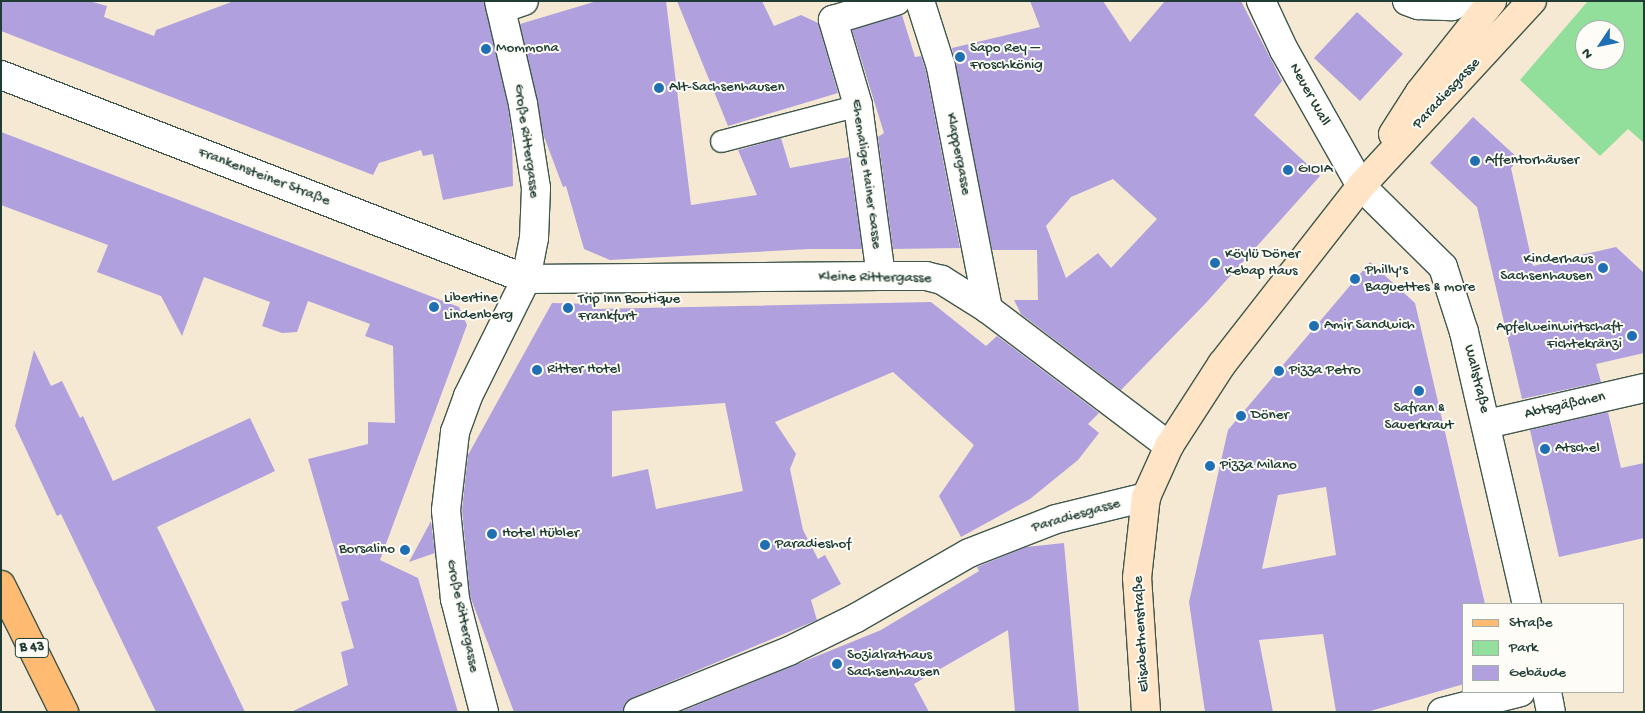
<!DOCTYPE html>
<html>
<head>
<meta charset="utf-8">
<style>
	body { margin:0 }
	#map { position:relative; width:1645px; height:713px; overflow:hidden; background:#f6e9d4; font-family:"Gochi Hand",sans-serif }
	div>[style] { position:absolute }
	.green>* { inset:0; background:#92df9c }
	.building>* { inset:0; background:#b0a1de }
	.roads { filter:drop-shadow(1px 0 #3f574c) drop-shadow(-1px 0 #3f574c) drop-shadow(0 1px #3f574c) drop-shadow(0 -1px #3f574c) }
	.lane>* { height:21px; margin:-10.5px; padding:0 10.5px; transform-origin:10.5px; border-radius:10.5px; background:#fff }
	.street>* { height:28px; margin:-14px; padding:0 14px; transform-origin:14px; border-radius:14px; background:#fff }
	.secondary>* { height:28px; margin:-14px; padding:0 14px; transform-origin:14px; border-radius:14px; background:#ffe4c6 }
	.primary>* { height:28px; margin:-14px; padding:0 14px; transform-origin:14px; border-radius:14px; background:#ffbb71 }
	.dots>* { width:14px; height:14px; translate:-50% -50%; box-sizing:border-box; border:2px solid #fdfcf7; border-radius:50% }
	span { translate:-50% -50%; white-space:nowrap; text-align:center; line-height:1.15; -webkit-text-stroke:4px #fdfcf7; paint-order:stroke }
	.shield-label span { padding:1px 4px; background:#fdfcf7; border:1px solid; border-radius:4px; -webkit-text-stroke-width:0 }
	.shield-label { font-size:14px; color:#1f3d34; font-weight:700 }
	.poi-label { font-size:15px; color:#1f3d34 }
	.left { translate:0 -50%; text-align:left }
	.right { translate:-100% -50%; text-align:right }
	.street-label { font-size:15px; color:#1f3d34 }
	.frame { position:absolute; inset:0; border:2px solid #1f3d34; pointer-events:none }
	.legend { position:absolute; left:1462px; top:603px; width:162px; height:90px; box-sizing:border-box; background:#fdfcf7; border:1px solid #a4b0a9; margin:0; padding:6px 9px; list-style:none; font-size:15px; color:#1f3d34 }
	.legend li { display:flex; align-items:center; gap:10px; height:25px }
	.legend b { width:25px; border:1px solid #a4b0a9 }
	.north { position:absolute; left:1575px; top:20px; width:50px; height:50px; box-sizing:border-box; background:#fdfcf7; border:1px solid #a4b0a9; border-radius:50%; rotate:236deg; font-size:14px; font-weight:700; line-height:20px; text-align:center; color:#1f3d34 }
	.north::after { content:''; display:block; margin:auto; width:18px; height:22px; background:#1f6fb2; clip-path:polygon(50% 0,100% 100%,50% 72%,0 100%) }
</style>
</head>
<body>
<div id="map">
	<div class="green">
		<div style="clip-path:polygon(evenodd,1588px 1px,1644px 1px,1644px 143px,1628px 129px,1600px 156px,1520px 80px,1588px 1px,1585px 30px,1615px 30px,1615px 60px,1585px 60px,1585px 30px)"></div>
	</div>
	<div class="building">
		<div style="clip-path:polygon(1px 1px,89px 1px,107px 6px,104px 17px,154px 36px,156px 30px,234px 1px,484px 1px,508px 107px,512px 136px,513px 186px,443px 200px,433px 154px,423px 156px,421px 150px,379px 163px,373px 175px,1px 31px)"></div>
		<div style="clip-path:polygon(597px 1px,666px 1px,691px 205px,757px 195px,738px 150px,781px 138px,790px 168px,849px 157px,862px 249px,809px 249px,610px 260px,584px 249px,566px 186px,563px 187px,543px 134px,520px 24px)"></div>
		<div style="clip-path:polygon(677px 1px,762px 1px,774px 26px,801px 15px,818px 23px,838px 93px,728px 126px)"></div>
		<div style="clip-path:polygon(evenodd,1030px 1px,1103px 1px,1130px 42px,1165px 1px,1241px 1px,1282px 81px,1254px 115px,1320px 176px,1205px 304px,1121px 390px,1021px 314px,1014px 300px,1038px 300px,1037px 250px,992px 250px,952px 48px,1040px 27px,1030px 1px,1113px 179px,1157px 219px,1111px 268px,1098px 253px,1066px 278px,1046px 226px,1071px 197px,1113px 179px)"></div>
		<div style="clip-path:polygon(1357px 12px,1403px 54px,1360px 101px,1314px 58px)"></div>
		<div style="clip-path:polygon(902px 15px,915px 57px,921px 56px,926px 71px,960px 248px,893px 249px,878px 137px,884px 133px,852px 30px)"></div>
		<div style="clip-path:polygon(1473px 117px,1519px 159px,1511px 168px,1533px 266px,1616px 247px,1644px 273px,1644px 353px,1596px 364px,1601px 382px,1522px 399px,1477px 207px,1430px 163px)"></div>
		<div style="clip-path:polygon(1px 132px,459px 307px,467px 325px,380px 560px,418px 578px,458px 712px,291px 712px,348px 685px,341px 652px,354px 648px,341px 602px,349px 600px,308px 459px,368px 444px,368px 422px,395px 423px,393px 346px,365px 336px,370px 324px,308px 301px,297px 332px,282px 333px,262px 326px,270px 302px,204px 277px,182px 336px,161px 296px,97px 272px,108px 245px,1px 205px)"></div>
		<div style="clip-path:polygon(evenodd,1370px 262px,1415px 303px,1485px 604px,1464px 604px,1464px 684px,1367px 712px,1336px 712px,1323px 634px,1259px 640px,1273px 712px,1205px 712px,1189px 602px,1228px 430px,1370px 262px,1326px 487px,1336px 555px,1262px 569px,1278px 495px,1326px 487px)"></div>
		<div style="clip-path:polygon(evenodd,931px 302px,986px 346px,997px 336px,1099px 413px,1088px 424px,1099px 433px,1078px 460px,1030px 499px,961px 537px,939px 496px,974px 445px,893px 372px,775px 422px,796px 454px,790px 469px,803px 530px,818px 559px,825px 555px,841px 584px,811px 600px,817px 620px,632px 698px,625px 703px,623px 712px,514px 712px,470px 596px,462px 510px,468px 455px,552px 303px,593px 304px,593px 309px,931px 302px,725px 403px,743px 491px,656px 509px,648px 469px,612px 477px,612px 411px,725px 403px)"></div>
		<div style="clip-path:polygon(34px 350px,51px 386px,62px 381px,80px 418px,83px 416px,113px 481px,250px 418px,275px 471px,157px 527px,245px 712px,156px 712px,61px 514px,57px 516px,15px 426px)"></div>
		<div style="clip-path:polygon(1608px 412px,1621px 468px,1644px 463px,1644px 538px,1559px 557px,1530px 430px)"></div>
		<div style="clip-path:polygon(431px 521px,435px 553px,409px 562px)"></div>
		<div style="clip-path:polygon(1064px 543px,1079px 712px,1015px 712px,1008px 630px,914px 684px,929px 712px,680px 712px,881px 630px,979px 571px,977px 567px,1026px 547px)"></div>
	</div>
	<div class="roads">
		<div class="lane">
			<div style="left:721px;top:141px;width:142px;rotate:-14.7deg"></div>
		</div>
		<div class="street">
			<div style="left:920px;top:1px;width:69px;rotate:72.3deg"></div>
			<div style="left:941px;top:67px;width:247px;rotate:79deg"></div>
			<div style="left:1261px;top:1px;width:54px;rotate:64.9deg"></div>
			<div style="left:1284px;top:50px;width:156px;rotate:60.5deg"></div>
			<div style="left:1361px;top:186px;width:115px;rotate:44.6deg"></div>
			<div style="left:1443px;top:267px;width:68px;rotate:72.1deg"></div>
			<div style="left:1464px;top:332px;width:279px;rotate:77deg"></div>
			<div style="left:1407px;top:1px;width:12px;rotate:20deg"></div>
			<div style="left:1418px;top:5px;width:34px;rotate:2deg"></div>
			<div style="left:1452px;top:6px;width:12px;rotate:-24deg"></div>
			<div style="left:501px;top:9px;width:24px;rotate:-19deg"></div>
			<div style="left:1px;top:75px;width:563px;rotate:21.23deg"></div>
			<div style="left:526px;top:279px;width:355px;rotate:-0.5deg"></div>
			<div style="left:881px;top:276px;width:45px"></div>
			<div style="left:926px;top:276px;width:16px;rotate:14deg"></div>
			<div style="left:942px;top:280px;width:54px;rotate:32.2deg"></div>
			<div style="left:988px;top:309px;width:227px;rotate:37.1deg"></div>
			<div style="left:881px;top:276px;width:173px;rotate:-97.7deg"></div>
			<div style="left:858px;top:105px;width:89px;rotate:-106.4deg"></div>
			<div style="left:833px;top:20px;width:66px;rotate:-16.8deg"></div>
			<div style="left:1487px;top:424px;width:161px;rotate:-12.9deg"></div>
			<div style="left:1547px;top:692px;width:20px;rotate:79deg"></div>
			<div style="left:484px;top:712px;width:117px;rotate:-104.4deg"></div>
			<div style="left:455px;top:599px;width:89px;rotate:-95.8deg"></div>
			<div style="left:446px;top:510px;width:79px;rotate:-83.4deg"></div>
			<div style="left:455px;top:432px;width:38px;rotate:-70deg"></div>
			<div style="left:468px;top:396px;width:131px;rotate:-63.6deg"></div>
			<div style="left:526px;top:279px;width:42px;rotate:-79deg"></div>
			<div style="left:534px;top:238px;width:50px;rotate:-87.7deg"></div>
			<div style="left:536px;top:188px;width:85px;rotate:-98.8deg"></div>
			<div style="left:523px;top:104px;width:106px;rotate:-103.1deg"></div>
			<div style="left:638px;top:712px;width:163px;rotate:-22deg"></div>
			<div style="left:789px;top:651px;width:75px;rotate:-26.2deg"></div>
			<div style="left:856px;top:618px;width:130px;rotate:-29.9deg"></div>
			<div style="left:969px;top:553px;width:93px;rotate:-21.3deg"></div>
			<div style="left:1056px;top:519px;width:93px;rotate:-13.7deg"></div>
			<div style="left:1442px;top:712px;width:81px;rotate:-14.2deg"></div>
		</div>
		<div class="secondary">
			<div style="left:1393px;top:134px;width:50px;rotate:-57.3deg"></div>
			<div style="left:1420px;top:92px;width:116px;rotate:-51.6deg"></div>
			<div style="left:1146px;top:712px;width:134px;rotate:-93.8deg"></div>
			<div style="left:1137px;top:578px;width:81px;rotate:-83.7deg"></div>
			<div style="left:1146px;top:497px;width:56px;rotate:-65.7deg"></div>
			<div style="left:1169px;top:446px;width:98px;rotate:-57.1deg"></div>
			<div style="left:1222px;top:364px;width:226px;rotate:-52deg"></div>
			<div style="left:1361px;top:186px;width:252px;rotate:-47.3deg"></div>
		</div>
		<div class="primary">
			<div style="left:1px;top:585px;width:142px;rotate:63.6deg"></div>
		</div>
	</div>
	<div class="dots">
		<div style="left:486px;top:49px;background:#1f6fb2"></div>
		<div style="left:960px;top:57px;background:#1f6fb2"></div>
		<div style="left:659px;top:88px;background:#1f6fb2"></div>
		<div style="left:1475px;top:161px;background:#1f6fb2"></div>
		<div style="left:1288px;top:170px;background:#1f6fb2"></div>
		<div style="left:1215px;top:263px;background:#1f6fb2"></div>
		<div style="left:1603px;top:268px;background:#1f6fb2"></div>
		<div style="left:1355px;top:279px;background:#1f6fb2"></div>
		<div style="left:434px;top:307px;background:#1f6fb2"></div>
		<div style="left:568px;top:308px;background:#1f6fb2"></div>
		<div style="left:1314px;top:326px;background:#1f6fb2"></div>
		<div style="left:1632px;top:336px;background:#1f6fb2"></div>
		<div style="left:537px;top:370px;background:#1f6fb2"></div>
		<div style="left:1279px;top:371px;background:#1f6fb2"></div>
		<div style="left:1419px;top:391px;background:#1f6fb2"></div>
		<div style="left:1241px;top:416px;background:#1f6fb2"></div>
		<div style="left:1545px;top:449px;background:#1f6fb2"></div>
		<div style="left:1210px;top:466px;background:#1f6fb2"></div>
		<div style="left:492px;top:534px;background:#1f6fb2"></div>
		<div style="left:765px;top:545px;background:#1f6fb2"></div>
		<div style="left:405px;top:550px;background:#1f6fb2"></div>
		<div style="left:837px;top:664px;background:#1f6fb2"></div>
	</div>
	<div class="shield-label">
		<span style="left:32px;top:648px">B 43</span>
	</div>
	<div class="poi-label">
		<span class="left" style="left:970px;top:57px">Sapo Rey –<br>Froschkönig</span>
		<span class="left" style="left:496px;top:49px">Mommona</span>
		<span class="left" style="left:669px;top:88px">Alt-Sachsenhausen</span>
		<span class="left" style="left:1485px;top:161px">Affentorhäuser</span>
		<span class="left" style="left:1298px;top:170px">GIOIA</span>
		<span class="left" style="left:1225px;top:263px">Köylü Döner<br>Kebap Haus</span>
		<span class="right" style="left:1593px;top:268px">Kinderhaus<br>Sachsenhausen</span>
		<span class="left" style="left:1365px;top:279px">Philly's<br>Baguettes &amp; more</span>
		<span class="left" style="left:444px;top:307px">Libertine<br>Lindenberg</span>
		<span class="left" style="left:578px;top:308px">Trip Inn Boutique<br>Frankfurt</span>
		<span class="left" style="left:1324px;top:326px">Amir Sandwich</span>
		<span class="right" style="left:1622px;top:336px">Apfelweinwirtschaft<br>Fichtekränzi</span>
		<span class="left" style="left:547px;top:370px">Ritter Hotel</span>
		<span class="left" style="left:1289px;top:371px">Pizza Petro</span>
		<span style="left:1419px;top:417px">Safran &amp;<br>Sauerkraut</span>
		<span class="left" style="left:1251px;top:416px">Döner</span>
		<span class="left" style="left:1555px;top:449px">Atschel</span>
		<span class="left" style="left:1220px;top:466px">Pizza Milano</span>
		<span class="left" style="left:502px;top:534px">Hotel Hübler</span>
		<span class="left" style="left:775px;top:545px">Paradieshof</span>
		<span class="right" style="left:395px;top:550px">Borsalino</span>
		<span class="left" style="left:847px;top:664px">Sozialrathaus<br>Sachsenhausen</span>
	</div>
	<div class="street-label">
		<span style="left:1447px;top:94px;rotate:-47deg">Paradiesgasse</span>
		<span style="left:1309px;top:95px;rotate:61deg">Neuer Wall</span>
		<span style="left:526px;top:141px;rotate:82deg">Große Rittergasse</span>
		<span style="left:958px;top:154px;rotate:79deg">Klappergasse</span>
		<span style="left:866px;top:174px;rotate:82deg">Ehemalige Hainer Gasse</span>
		<span style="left:264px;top:177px;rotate:21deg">Frankensteiner Straße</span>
		<span style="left:875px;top:278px;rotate:1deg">Kleine Rittergasse</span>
		<span style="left:1476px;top:379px;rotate:76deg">Wallstraße</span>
		<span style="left:1565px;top:406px;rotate:-13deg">Abtsgäßchen</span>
		<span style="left:1076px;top:516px;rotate:-16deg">Paradiesgasse</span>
		<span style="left:462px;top:616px;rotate:78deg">Große Rittergasse</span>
		<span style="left:1142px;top:634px;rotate:-93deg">Elisabethenstraße</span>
	</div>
	<div class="frame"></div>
	<ul class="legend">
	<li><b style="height:6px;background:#ffbb71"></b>Straße</li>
	<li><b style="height:14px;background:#92df9c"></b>Park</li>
	<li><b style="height:14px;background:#b0a1de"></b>Gebäude</li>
	</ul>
	<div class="north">N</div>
</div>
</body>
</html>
